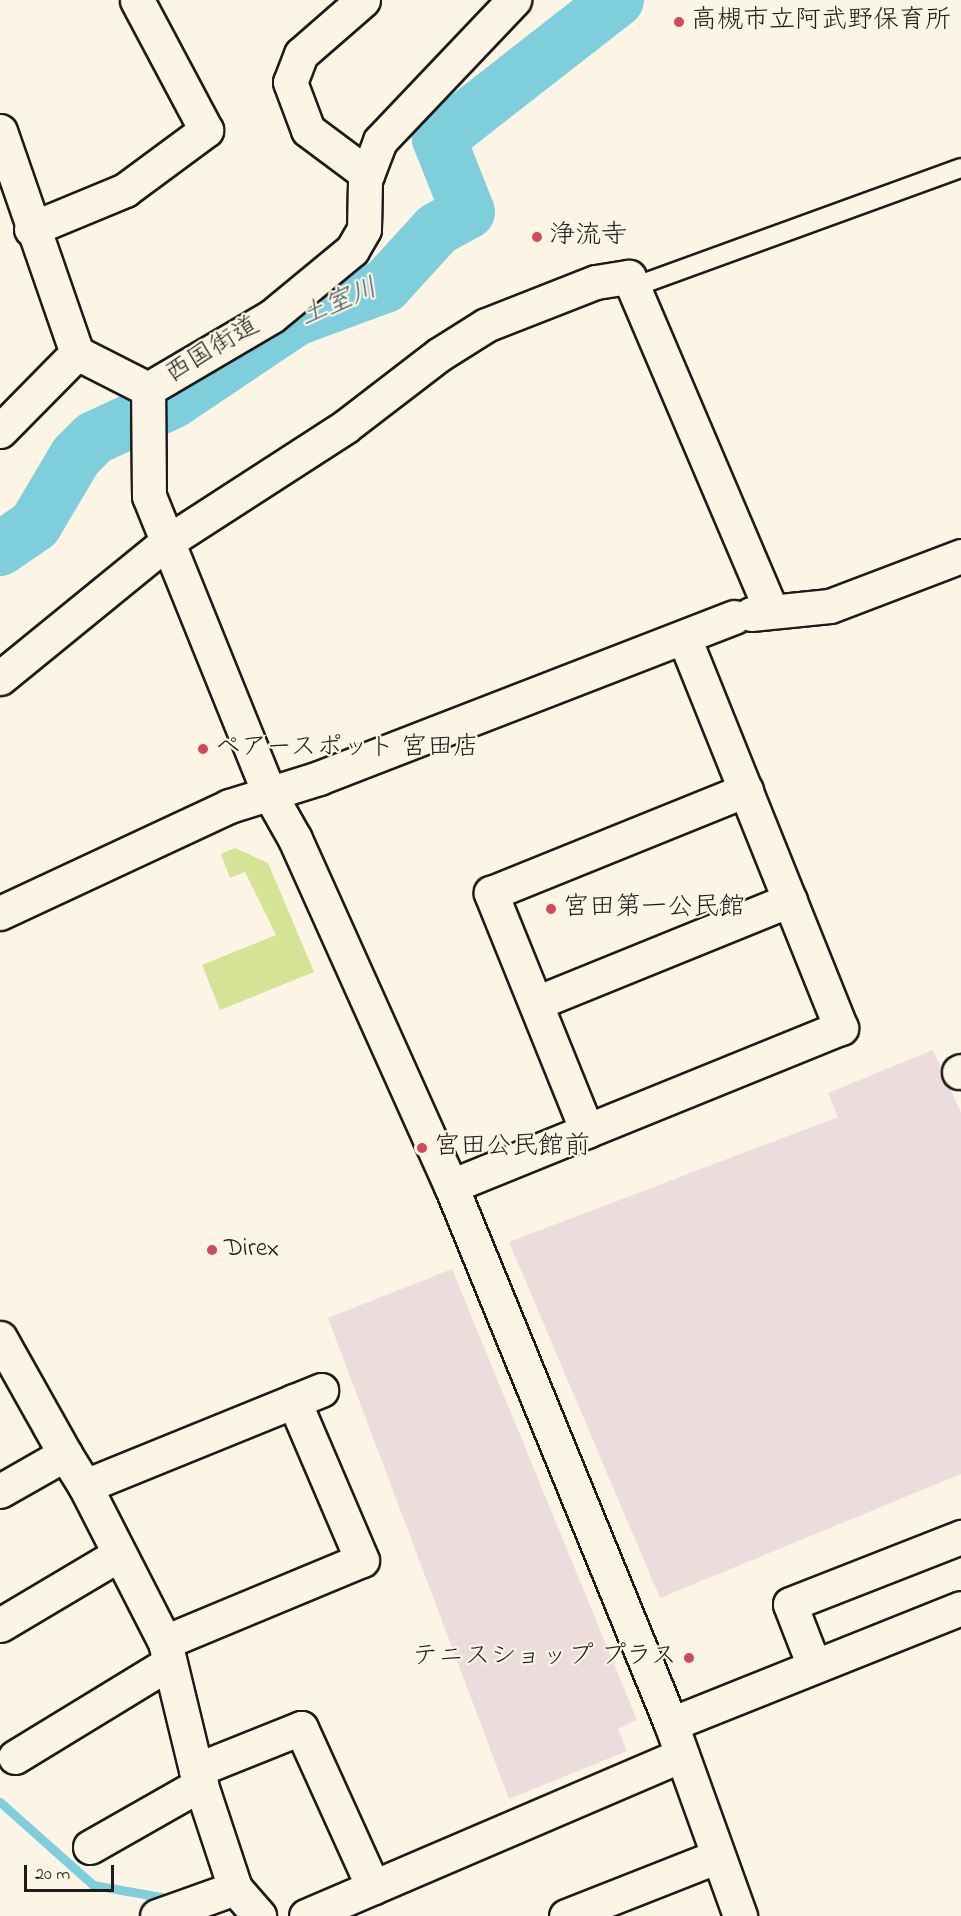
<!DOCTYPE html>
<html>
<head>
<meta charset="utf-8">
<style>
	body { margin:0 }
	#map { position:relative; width:961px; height:1916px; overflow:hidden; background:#fcf5e5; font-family:"Indie Flower","Klee One",sans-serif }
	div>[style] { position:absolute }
	.built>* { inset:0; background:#eddcdc }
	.green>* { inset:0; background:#d5e397 }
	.stream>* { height:9px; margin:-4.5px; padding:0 4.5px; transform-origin:4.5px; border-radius:4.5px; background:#7fcedc }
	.river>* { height:54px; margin:-27px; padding:0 27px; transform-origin:27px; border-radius:27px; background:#7fcedc }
	.roads { filter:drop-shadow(2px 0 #1c1c1c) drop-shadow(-2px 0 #1c1c1c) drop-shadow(0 2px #1c1c1c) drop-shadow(0 -2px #1c1c1c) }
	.lane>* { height:18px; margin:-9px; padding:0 9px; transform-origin:9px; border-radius:9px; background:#fcf5e5 }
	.street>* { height:33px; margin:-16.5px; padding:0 16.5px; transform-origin:16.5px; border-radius:16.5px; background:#fcf5e5 }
	.secondary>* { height:33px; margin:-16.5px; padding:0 16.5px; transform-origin:16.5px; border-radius:16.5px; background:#fcf5e5 }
	.dots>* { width:16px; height:16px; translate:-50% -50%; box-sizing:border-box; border:3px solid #fcf5e5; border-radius:50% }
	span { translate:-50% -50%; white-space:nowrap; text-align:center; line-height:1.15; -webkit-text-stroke:4.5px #fcf5e5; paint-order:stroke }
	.poi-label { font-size:26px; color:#1c1c1c }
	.left { translate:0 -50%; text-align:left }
	.right { translate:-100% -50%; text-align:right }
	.street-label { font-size:26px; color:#1c1c1c }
	.water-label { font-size:27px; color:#3f5a5f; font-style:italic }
	.scale { position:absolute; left:24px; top:1865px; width:90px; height:27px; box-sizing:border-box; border:3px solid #1c1c1c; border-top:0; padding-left:8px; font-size:18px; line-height:21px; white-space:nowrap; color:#1c1c1c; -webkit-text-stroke:4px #fcf5e5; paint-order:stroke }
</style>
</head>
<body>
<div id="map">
	<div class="built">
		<div style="clip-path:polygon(933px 1050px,961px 1113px,961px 1474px,660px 1598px,509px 1242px,838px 1117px,828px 1093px)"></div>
		<div style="clip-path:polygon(452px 1269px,637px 1720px,618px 1729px,627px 1751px,509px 1799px,328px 1318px)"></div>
	</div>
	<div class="green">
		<div style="clip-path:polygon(235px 848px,268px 863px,314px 972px,220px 1010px,202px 965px,276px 935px,245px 872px,230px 878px,221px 854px)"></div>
	</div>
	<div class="stream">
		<div style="left:0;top:1802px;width:125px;rotate:41.7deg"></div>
		<div style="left:93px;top:1885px;width:80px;rotate:10deg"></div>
	</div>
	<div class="river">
		<div style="left:0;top:549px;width:42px;rotate:-34.4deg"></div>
		<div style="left:35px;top:525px;width:80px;rotate:-59.3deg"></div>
		<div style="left:76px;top:456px;width:25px;rotate:-45deg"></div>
		<div style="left:94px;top:438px;width:86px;rotate:-24.8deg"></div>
		<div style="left:172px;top:402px;width:149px;rotate:-33.8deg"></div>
		<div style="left:296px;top:319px;width:95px;rotate:-20.3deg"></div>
		<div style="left:385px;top:286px;width:77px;rotate:-47.6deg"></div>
		<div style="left:437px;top:229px;width:35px;rotate:-29deg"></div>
		<div style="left:468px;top:212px;width:79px;rotate:-111.7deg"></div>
		<div style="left:439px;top:139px;width:226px;rotate:-38deg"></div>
	</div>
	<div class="roads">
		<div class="lane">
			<div style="left:634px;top:287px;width:348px;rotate:-20deg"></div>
		</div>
		<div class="street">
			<div style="left:363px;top:0;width:82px;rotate:138.9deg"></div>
			<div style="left:301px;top:54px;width:30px;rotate:111deg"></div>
			<div style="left:290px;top:82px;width:51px;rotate:69.4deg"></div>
			<div style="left:308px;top:130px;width:74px;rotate:36.7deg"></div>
			<div style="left:0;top:131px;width:235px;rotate:70.9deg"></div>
			<div style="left:77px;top:353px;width:80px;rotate:26.9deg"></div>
			<div style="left:31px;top:229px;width:102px;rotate:-22.5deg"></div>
			<div style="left:125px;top:190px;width:101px;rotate:-36.5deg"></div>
			<div style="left:206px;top:130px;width:147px;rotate:-118deg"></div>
			<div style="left:0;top:431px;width:110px;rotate:-45.4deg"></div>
			<div style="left:751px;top:614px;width:79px;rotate:-5.8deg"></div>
			<div style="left:830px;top:606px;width:140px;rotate:-20.9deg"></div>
			<div style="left:0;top:678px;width:215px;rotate:-39.2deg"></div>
			<div style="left:167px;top:542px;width:213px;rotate:-32.9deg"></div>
			<div style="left:346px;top:426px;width:118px;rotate:-37.5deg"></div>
			<div style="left:440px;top:354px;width:54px;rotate:-32.2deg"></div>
			<div style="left:486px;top:325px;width:118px;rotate:-21.4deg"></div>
			<div style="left:596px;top:282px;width:33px;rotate:-9deg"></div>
			<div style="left:629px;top:277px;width:362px;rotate:66.9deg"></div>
			<div style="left:269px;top:793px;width:320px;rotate:-112deg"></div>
			<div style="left:149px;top:496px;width:107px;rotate:-90.5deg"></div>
			<div style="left:148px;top:389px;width:144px;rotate:-30.5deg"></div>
			<div style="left:272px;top:316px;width:104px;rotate:-39.5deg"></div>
			<div style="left:352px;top:250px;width:24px;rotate:-60deg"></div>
			<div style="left:364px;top:229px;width:49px;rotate:-88.8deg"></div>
			<div style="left:365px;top:180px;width:42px;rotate:-69deg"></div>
			<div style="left:380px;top:141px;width:195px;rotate:-46.5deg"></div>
			<div style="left:536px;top:1003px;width:274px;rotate:-22.1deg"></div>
			<div style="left:959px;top:1072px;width:2px;rotate:-27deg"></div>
			<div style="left:587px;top:1131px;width:257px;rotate:-112deg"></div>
			<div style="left:491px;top:893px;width:275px;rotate:-22deg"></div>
			<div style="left:451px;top:1186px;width:421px;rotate:-22.1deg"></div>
			<div style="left:841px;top:1028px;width:421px;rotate:-111.9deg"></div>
			<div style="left:0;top:1338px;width:133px;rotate:60.7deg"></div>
			<div style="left:85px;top:1486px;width:255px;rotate:-22.1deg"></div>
			<div style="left:0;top:1491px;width:75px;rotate:-29.6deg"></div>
			<div style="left:65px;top:1454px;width:38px;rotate:58deg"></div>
			<div style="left:85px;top:1486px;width:175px;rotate:62.9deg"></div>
			<div style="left:165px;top:1642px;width:132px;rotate:76.4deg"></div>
			<div style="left:196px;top:1770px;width:124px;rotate:71.7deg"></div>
			<div style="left:235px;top:1888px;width:37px;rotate:49deg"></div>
			<div style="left:0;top:1625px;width:137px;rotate:-30.7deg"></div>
			<div style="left:165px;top:1642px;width:213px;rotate:-22.6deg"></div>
			<div style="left:362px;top:1560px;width:173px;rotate:-113.2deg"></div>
			<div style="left:814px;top:1666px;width:66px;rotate:-111.2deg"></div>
			<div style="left:790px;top:1604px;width:184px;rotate:-21.4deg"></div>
			<div style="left:671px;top:1724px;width:312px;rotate:-21.8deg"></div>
			<div style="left:15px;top:1757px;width:180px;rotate:-31.4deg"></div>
			<div style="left:196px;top:1770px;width:113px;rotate:-21.8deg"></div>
			<div style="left:301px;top:1728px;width:175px;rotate:65.6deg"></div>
			<div style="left:90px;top:1847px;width:128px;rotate:-29.6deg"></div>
			<div style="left:157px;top:1916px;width:83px;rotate:-19.7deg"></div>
			<div style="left:306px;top:1916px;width:409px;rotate:-23.2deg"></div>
			<div style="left:566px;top:1916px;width:163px;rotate:-21.5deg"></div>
		</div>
		<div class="secondary">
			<div style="left:269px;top:793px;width:53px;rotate:60.5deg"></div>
			<div style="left:295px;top:839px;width:380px;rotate:65.8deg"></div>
			<div style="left:451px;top:1186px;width:581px;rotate:67.76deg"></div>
			<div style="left:671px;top:1724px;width:204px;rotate:70.2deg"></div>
			<div style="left:0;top:913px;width:253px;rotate:-25deg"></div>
			<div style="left:229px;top:806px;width:94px;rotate:-17.3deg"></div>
			<div style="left:319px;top:778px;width:445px;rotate:-21.2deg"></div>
		</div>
	</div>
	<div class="dots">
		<div style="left:679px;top:22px;background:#d1495b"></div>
		<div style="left:537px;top:237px;background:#d1495b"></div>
		<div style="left:203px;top:749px;background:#d1495b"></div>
		<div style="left:551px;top:909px;background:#d1495b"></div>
		<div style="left:422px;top:1148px;background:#d1495b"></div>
		<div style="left:212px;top:1250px;background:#d1495b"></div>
		<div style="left:689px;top:1658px;background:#d1495b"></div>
	</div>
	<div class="poi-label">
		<span class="left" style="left:691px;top:22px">高槻市立阿武野保育所</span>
		<span class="left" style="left:549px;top:237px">浄流寺</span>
		<span class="left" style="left:215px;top:749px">ペアースポット 宮田店</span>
		<span class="left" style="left:563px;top:909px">宮田第一公民館</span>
		<span class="left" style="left:434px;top:1148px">宮田公民館前</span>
		<span class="left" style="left:224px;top:1250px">Direx</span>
		<span class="right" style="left:677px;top:1658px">テニスショップ プラス</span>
	</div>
	<div class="street-label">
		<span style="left:213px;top:351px;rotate:-31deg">西国街道</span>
	</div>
	<div class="water-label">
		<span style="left:339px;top:303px;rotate:-23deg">土室川</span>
	</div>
	<div class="scale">20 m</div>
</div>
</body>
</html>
